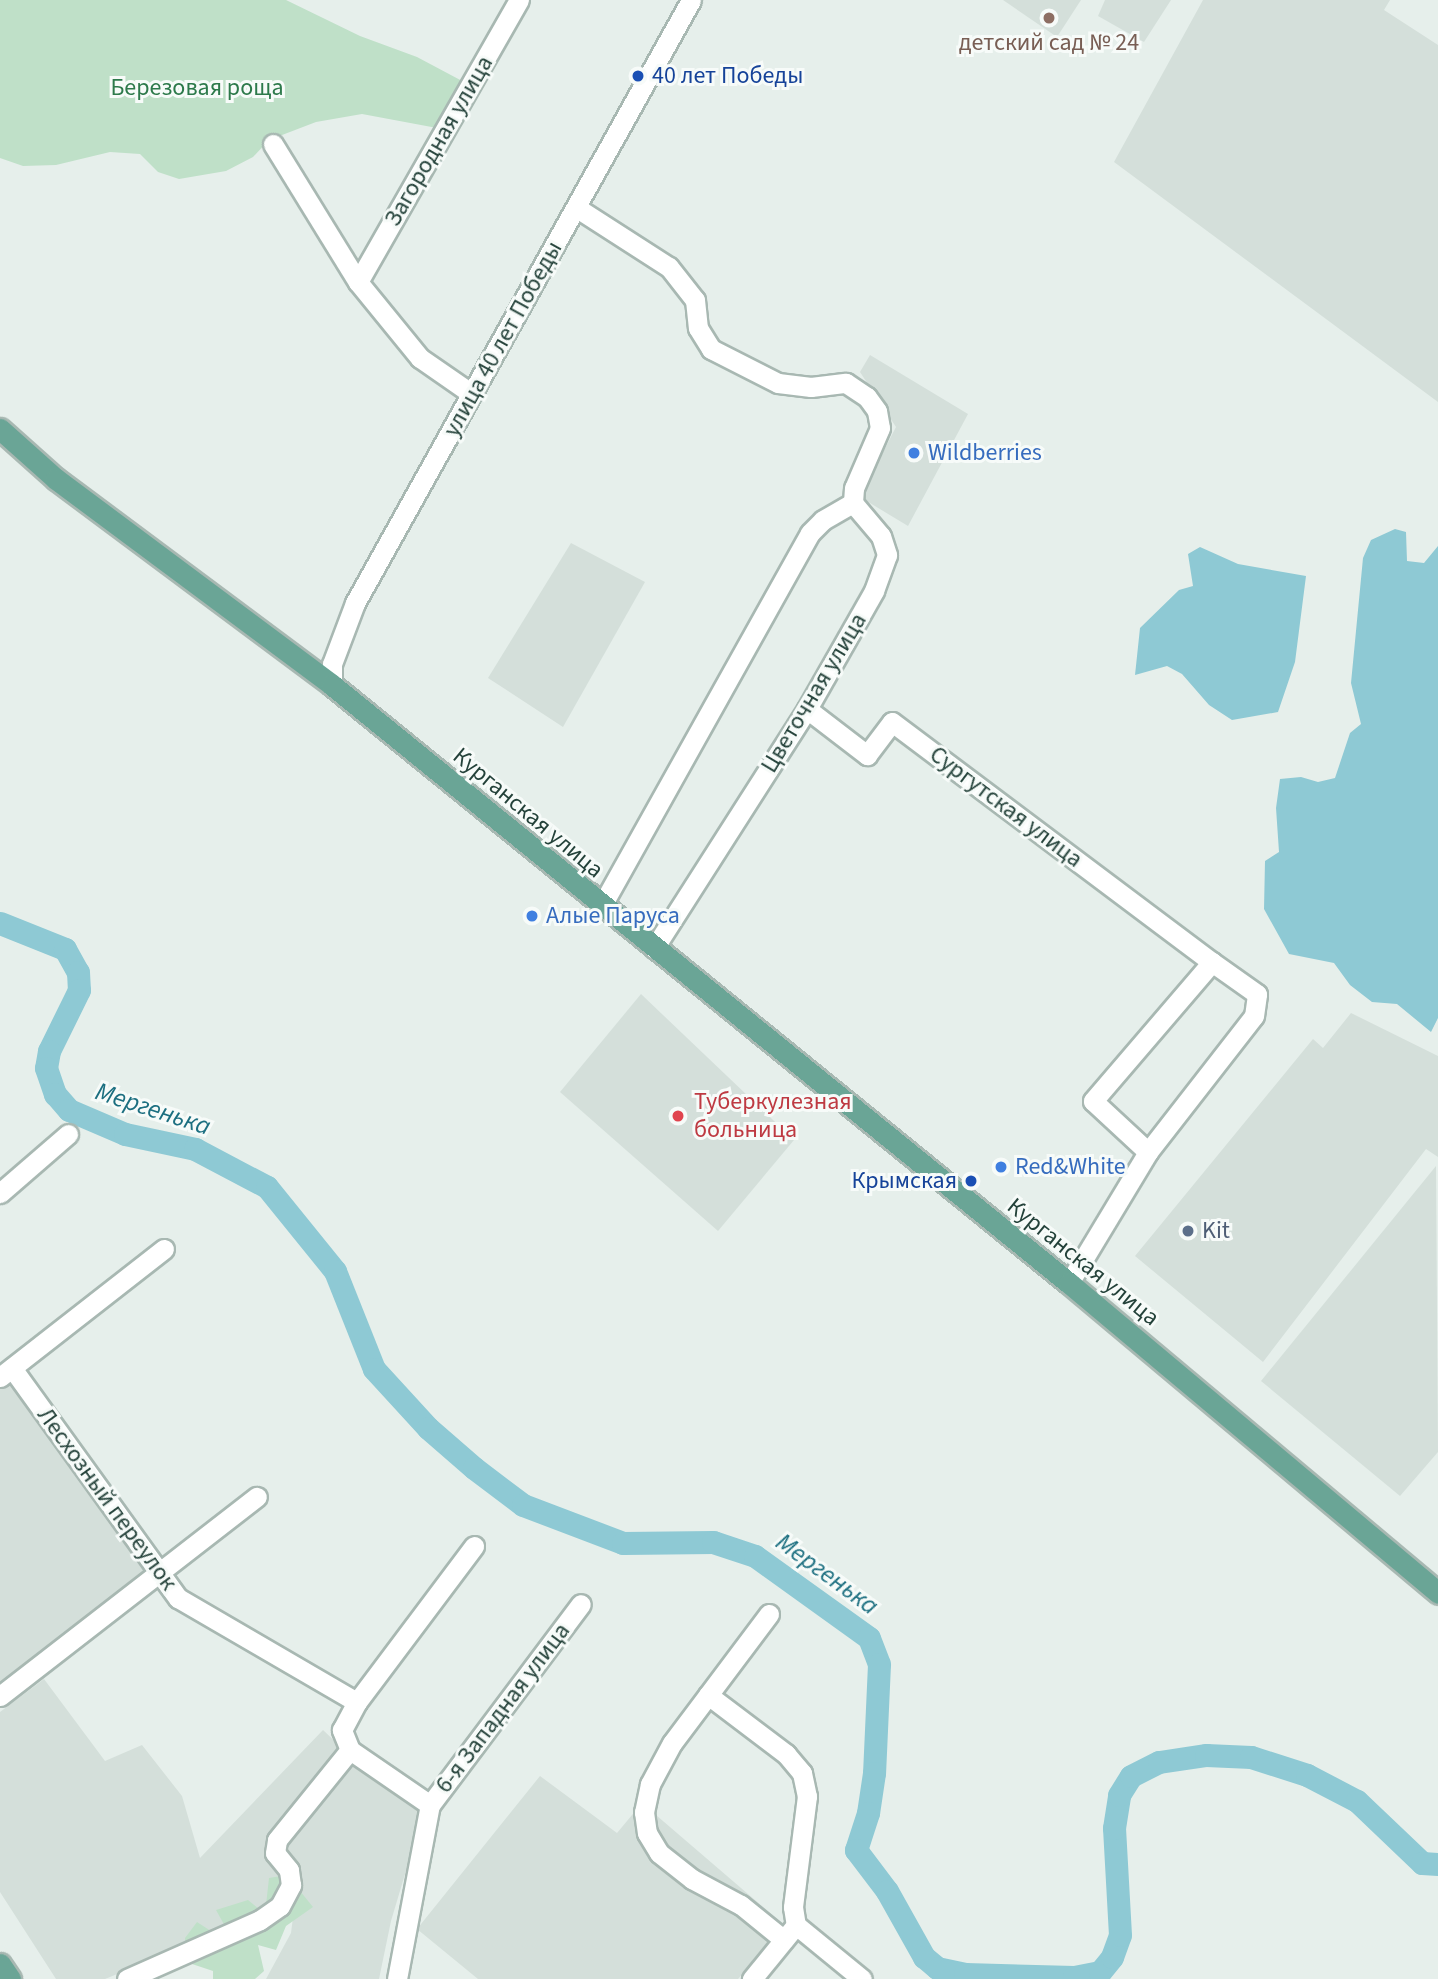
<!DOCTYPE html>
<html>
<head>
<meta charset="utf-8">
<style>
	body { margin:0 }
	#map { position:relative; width:1438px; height:1979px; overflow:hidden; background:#e6efeb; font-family:"Source Sans 3",sans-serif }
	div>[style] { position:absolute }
	.built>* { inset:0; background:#d4dfda }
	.green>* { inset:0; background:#bfe0c8 }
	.water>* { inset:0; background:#8ec9d4 }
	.river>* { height:23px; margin:-11.5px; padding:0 11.5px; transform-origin:11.5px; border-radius:11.5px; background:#8ec9d4 }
	.roads { filter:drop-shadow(2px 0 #a8b8b2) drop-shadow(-2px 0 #a8b8b2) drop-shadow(0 2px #a8b8b2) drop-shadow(0 -2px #a8b8b2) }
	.minor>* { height:19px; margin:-9.5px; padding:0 9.5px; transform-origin:9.5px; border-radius:9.5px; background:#fff }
	.major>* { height:21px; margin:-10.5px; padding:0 10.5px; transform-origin:10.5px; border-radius:10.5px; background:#6aa596 }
	.dots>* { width:19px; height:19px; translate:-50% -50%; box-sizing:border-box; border:4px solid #f7fbf9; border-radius:50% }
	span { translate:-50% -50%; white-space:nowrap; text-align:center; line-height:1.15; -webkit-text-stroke:6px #f7fbf9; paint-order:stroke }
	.education-label { font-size:24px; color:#785e54 }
	.transit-label { font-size:24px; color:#164399 }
	.left { translate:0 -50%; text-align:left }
	.right { translate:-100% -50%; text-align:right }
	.park-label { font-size:24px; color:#2d7a4b }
	.street-label { font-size:24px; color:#24423a }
	.shop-label { font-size:24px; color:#366cbe }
	.health-label { font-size:24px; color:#be3a42 }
	.service-label { font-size:24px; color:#4e5e75 }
	.water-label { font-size:26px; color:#1c6f80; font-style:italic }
</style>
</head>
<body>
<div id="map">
	<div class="built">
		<div style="clip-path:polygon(1003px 0,1081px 0,1057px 37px)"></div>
		<div style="clip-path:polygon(1105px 0,1171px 0,1144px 42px,1098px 16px)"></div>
		<div style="clip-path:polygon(1203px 0,1390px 0,1384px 10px,1438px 45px,1438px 402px,1114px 162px)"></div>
		<div style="clip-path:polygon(870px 355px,968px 414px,908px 526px,860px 497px,896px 427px,860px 372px)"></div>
		<div style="clip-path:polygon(571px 543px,645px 582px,563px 727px,488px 678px)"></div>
		<div style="clip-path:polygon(641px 994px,794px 1140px,718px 1231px,560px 1092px)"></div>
		<div style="clip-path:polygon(1351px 1013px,1438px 1056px,1438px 1157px,1426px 1149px,1263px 1362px,1135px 1256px,1313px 1039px,1323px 1048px)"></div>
		<div style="clip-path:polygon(1436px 1166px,1438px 1452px,1400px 1496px,1261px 1381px)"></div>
		<div style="clip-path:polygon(10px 1380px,151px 1571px,0 1687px,0 1387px)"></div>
		<div style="clip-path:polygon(44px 1679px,105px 1761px,142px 1745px,182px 1796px,200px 1858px,323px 1730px,345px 1751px,274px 1839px,288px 1882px,261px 1907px,154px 1959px,105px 1979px,56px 1979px,0 1892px,0 1712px)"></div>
		<div style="clip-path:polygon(350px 1756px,425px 1807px,391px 1921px,379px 1979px,266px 1979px,291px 1933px,298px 1878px,279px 1853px)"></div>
		<div style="clip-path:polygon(540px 1776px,617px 1833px,642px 1803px,784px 1925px,738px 1979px,478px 1979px,417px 1929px)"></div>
	</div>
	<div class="green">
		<div style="clip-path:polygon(0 0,286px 0,360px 36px,417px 57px,464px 82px,437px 128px,362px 114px,316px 122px,269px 140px,253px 157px,226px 171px,179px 179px,158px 172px,140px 154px,110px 152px,56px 165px,23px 166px,0 158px)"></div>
		<div style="clip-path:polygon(287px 1875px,313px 1907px,286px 1926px,276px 1950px,258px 1945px,264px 1971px,255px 1979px,213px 1979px,213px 1971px,186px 1962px,185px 1938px,197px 1922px,217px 1935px,226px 1928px,216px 1910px,248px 1900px,265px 1914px,269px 1878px)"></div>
	</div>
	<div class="water">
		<div style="clip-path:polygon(1395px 529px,1406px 532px,1407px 561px,1424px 563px,1438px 546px,1438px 1018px,1431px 1032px,1397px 1004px,1372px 1002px,1350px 985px,1334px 963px,1289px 954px,1264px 909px,1265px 861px,1279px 852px,1276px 808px,1280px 779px,1301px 777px,1318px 782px,1335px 778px,1350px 733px,1361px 724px,1351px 683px,1363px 558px,1371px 540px)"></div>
		<div style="clip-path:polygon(1200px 547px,1238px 564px,1306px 576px,1295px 662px,1278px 712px,1232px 720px,1209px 705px,1182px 674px,1167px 666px,1135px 675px,1140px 628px,1179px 590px,1193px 586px,1188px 554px)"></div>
	</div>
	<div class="river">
		<div style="left:0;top:923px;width:70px;rotate:21.8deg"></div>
		<div style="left:65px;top:949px;width:26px;rotate:61deg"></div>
		<div style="left:78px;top:972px;width:18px;rotate:87deg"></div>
		<div style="left:79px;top:990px;width:68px;rotate:116.2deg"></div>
		<div style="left:49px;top:1051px;width:17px;rotate:100deg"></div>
		<div style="left:46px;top:1068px;width:28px;rotate:71deg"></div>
		<div style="left:55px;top:1094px;width:21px;rotate:49deg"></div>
		<div style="left:69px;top:1110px;width:61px;rotate:23.2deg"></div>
		<div style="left:125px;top:1134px;width:72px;rotate:12.1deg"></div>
		<div style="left:195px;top:1149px;width:81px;rotate:27.8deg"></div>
		<div style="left:267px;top:1187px;width:108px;rotate:51deg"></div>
		<div style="left:335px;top:1271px;width:105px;rotate:68.3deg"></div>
		<div style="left:374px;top:1369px;width:80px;rotate:47.5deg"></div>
		<div style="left:428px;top:1428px;width:61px;rotate:41deg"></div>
		<div style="left:474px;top:1468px;width:61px;rotate:37.1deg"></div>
		<div style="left:523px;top:1505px;width:107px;rotate:20.8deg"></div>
		<div style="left:623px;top:1543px;width:90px;rotate:-0.6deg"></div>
		<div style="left:713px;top:1542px;width:44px;rotate:18.4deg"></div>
		<div style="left:755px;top:1556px;width:140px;rotate:35.7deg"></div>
		<div style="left:869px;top:1638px;width:28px;rotate:69deg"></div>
		<div style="left:879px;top:1664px;width:109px;rotate:92.6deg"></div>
		<div style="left:874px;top:1773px;width:40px;rotate:98.5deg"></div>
		<div style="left:868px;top:1813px;width:39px;rotate:108deg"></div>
		<div style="left:856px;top:1850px;width:51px;rotate:52.9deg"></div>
		<div style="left:887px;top:1891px;width:76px;rotate:60.7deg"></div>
		<div style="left:924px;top:1957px;width:17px;rotate:40deg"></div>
		<div style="left:937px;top:1968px;width:29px;rotate:12deg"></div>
		<div style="left:965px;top:1974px;width:109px;rotate:1.6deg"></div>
		<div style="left:1074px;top:1977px;width:26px;rotate:-11deg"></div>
		<div style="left:1100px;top:1972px;width:19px;rotate:-51deg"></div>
		<div style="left:1112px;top:1957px;width:23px;rotate:-70deg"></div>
		<div style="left:1120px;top:1935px;width:107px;rotate:-93.2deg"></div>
		<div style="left:1114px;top:1828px;width:33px;rotate:-81deg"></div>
		<div style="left:1119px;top:1795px;width:22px;rotate:-58deg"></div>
		<div style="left:1131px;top:1776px;width:31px;rotate:-27deg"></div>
		<div style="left:1159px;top:1762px;width:48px;rotate:-8.5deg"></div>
		<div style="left:1206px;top:1755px;width:45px;rotate:2.5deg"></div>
		<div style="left:1251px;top:1757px;width:59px;rotate:17.8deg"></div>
		<div style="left:1307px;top:1775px;width:56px;rotate:27.5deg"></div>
		<div style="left:1357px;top:1801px;width:90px;rotate:43.6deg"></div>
		<div style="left:1422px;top:1863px;width:16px;rotate:4deg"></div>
	</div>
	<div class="roads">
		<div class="minor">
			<div style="left:273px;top:144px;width:162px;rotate:58.4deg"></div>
			<div style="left:358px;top:282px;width:98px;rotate:50.8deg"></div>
			<div style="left:420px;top:358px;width:63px;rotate:34.7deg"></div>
			<div style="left:577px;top:208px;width:109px;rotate:32.7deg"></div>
			<div style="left:669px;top:267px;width:42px;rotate:51.8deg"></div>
			<div style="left:695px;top:300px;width:28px;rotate:84deg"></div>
			<div style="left:698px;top:328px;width:25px;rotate:58deg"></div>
			<div style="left:711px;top:349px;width:75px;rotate:26.9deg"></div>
			<div style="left:778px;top:383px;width:33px;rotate:7deg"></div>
			<div style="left:811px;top:387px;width:35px;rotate:-7deg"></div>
			<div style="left:846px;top:383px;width:25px;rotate:34deg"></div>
			<div style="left:867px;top:397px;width:17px;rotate:54deg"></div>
			<div style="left:877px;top:411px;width:17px;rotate:80deg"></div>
			<div style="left:880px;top:428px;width:65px;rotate:113.4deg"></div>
			<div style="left:854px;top:488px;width:15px;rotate:94deg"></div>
			<div style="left:853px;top:503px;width:43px;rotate:49.7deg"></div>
			<div style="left:881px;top:536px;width:20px;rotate:72deg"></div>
			<div style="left:887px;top:555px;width:38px;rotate:110deg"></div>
			<div style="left:874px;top:591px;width:136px;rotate:119.6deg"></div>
			<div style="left:807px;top:709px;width:284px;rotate:122.6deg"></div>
			<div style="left:358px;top:282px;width:325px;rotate:-60.3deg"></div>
			<div style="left:332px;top:685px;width:21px;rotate:-90deg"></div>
			<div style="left:332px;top:664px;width:65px;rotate:-69.3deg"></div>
			<div style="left:355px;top:603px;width:690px;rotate:-60.87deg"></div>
			<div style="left:807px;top:709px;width:76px;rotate:37.5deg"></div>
			<div style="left:867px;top:755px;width:41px;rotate:-52.9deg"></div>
			<div style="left:892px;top:722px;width:400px;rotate:36.9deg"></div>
			<div style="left:601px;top:907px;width:428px;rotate:-60.8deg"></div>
			<div style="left:810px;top:533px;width:18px;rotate:-45deg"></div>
			<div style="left:823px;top:520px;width:34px;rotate:-30deg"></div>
			<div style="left:0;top:1193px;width:90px;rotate:-40.9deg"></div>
			<div style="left:1069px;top:1283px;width:153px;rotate:-58.9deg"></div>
			<div style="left:1148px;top:1152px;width:172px;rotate:-52.1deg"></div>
			<div style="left:1254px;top:1016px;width:22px;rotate:-82deg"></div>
			<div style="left:1257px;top:994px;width:55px;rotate:-144.6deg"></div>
			<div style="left:1212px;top:962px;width:183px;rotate:130.6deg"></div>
			<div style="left:1093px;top:1101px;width:75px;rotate:42.8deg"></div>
			<div style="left:12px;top:1368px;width:284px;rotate:54.2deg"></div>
			<div style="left:178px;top:1598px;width:207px;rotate:30.2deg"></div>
			<div style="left:0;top:1377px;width:208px;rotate:-38deg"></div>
			<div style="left:769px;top:1614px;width:161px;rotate:126.9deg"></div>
			<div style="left:672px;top:1743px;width:47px;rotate:118.2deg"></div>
			<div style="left:650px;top:1784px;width:29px;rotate:102deg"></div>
			<div style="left:644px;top:1812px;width:21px;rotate:82deg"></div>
			<div style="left:647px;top:1833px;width:23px;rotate:59deg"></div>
			<div style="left:659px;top:1853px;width:42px;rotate:38.2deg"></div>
			<div style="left:692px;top:1879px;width:55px;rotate:28deg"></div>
			<div style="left:741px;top:1905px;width:55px;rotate:39.1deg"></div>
			<div style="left:708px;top:1695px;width:98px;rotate:37.1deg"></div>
			<div style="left:786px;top:1754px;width:25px;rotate:50deg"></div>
			<div style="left:802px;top:1773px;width:24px;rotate:78deg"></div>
			<div style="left:807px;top:1796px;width:112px;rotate:97.2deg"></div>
			<div style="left:793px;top:1907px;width:18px;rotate:81deg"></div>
			<div style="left:796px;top:1925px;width:70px;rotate:129.2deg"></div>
			<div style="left:0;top:1696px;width:325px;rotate:-37.8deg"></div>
			<div style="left:350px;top:1750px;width:97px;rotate:34.5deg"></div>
			<div style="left:796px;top:1925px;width:85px;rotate:39.3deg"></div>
			<div style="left:127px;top:1979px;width:145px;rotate:-23.9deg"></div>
			<div style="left:260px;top:1920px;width:24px;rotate:-35deg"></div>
			<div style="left:280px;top:1906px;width:24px;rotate:-62deg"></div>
			<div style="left:291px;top:1885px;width:15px;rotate:-98deg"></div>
			<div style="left:289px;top:1870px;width:22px;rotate:-129deg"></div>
			<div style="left:275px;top:1853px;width:13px;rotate:-81deg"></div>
			<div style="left:277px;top:1840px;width:116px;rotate:-51deg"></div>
			<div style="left:350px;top:1750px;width:22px;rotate:-112deg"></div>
			<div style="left:342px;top:1730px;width:32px;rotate:-62deg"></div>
			<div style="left:357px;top:1702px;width:195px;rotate:-53.1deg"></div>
			<div style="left:397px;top:1979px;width:177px;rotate:-79.3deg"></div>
			<div style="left:430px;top:1805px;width:251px;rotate:-53.1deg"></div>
		</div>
		<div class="major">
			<div style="left:0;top:429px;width:75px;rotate:41.8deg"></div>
			<div style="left:56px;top:479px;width:344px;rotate:36.7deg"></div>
			<div style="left:332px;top:685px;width:949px;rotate:39.06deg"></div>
			<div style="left:1069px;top:1283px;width:482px;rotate:40deg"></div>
			<div style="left:0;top:1964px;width:18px;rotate:56deg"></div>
		</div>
	</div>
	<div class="dots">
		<div style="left:1049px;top:18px;background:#8d6e63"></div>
		<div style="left:638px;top:76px;background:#1a4fb4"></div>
		<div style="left:914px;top:453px;background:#3f7fe0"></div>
		<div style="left:532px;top:916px;background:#3f7fe0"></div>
		<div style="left:678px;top:1116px;background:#e0444e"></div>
		<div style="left:1001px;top:1167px;background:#3f7fe0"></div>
		<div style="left:971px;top:1181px;background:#1a4fb4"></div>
		<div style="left:1188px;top:1231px;background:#5c6f8a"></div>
	</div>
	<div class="education-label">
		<span style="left:1049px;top:43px">детский сад № 24</span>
	</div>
	<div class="transit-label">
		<span class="left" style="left:652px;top:76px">40 лет Победы</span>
		<span class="right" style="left:957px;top:1181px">Крымская</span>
	</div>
	<div class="park-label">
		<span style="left:197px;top:88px">Березовая роща</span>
	</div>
	<div class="street-label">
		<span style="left:439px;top:141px;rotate:-60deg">Загородная улица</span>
		<span style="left:503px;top:339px;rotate:-61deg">улица 40 лет Победы</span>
		<span style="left:814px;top:693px;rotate:-59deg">Цветочная улица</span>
		<span style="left:1006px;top:807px;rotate:37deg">Сургутская улица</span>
		<span style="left:528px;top:813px;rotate:40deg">Курганская улица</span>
		<span style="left:1083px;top:1262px;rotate:39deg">Курганская улица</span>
		<span style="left:107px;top:1499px;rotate:54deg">Лесхозный переулок</span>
		<span style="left:503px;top:1708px;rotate:-53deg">6-я Западная улица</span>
	</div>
	<div class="shop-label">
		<span class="left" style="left:928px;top:453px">Wildberries</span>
		<span class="left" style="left:546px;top:916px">Алые Паруса</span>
		<span class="left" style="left:1015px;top:1167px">Red&amp;White</span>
	</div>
	<div class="health-label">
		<span class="left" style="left:694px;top:1116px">Туберкулезная<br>больница</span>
	</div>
	<div class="service-label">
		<span class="left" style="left:1202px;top:1231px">Kit</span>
	</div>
	<div class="water-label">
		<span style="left:153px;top:1109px;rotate:18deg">Мергенька</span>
		<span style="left:827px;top:1574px;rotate:36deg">Мергенька</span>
	</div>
</div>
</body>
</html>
